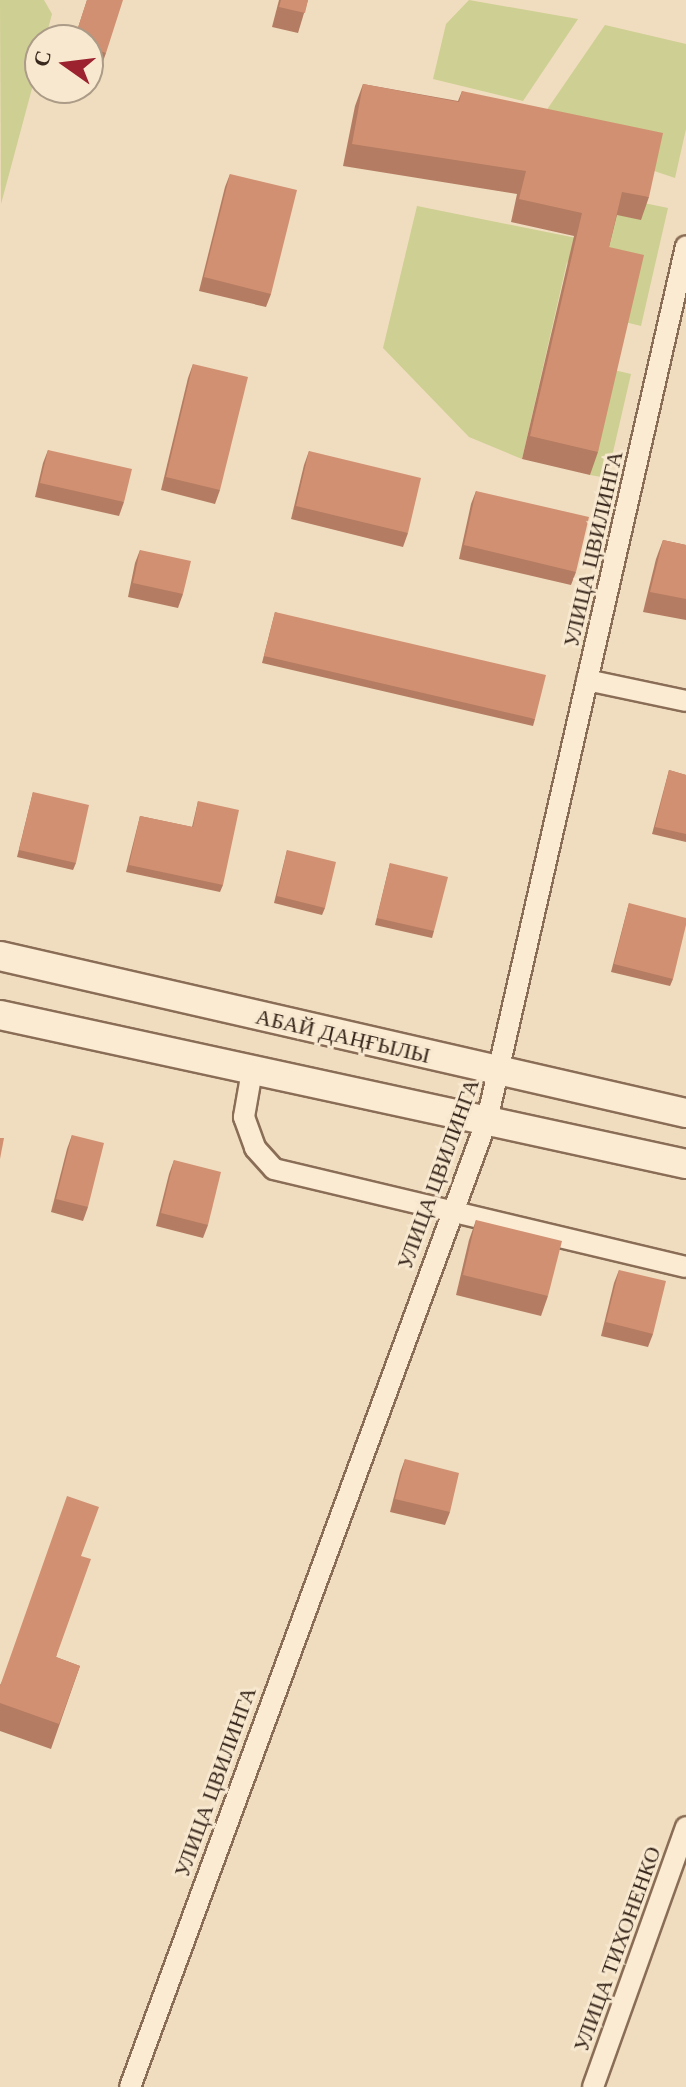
<!DOCTYPE html>
<html>
<head>
<meta charset="utf-8">
<style>
	body { margin:0 }
	#map { position:relative; width:686px; height:2087px; overflow:hidden; background:#f0ddbf; font-family:Georgia,serif }
	div>[style] { position:absolute }
	.green>* { inset:0; background:#cecf92 }
	.roads { filter:drop-shadow(2px 0 #8a6d56) drop-shadow(-2px 0 #8a6d56) drop-shadow(0 2px #8a6d56) drop-shadow(0 -2px #8a6d56) }
	.street>* { height:20px; margin:-10px; padding:0 10px; transform-origin:10px; border-radius:10px; background:#fbebd2 }
	.secondary>* { height:28px; margin:-14px; padding:0 14px; transform-origin:14px; border-radius:14px; background:#fbebd2 }
	.wall>* { inset:0; background:#b47c62 }
	.building>* { inset:0; background:#d19072 }
	span { translate:-50% -50%; white-space:nowrap; text-align:center; line-height:1.15; -webkit-text-stroke:6px #f7e8cf; paint-order:stroke }
	.street-label { font-size:22px; color:#38271c }
	.north { position:absolute; left:24px; top:24px; width:80px; height:80px; box-sizing:border-box; background:#f7e8cf; border:2px solid #ab9b87; border-radius:50%; rotate:284deg; font-size:22px; font-weight:700; line-height:32px; text-align:center; color:#38271c }
	.north::after { content:''; display:block; margin:auto; width:28px; height:36px; background:#9d2230; clip-path:polygon(50% 0,100% 100%,50% 72%,0 100%) }
</style>
</head>
<body>
<div id="map">
	<div class="green">
		<div style="clip-path:polygon(0 0,44px 0,52px 14px,1px 204px)"></div>
		<div style="clip-path:polygon(469px 0,578px 19px,523px 101px,433px 79px,446px 24px)"></div>
		<div style="clip-path:polygon(605px 25px,686px 44px,686px 129px,675px 178px,533px 130px)"></div>
		<div style="clip-path:polygon(644px 203px,668px 208px,641px 326px,625px 322px,567px 262px,522px 459px,469px 437px,383px 348px,417px 206px,606px 244px,614px 215px)"></div>
		<div style="clip-path:polygon(614px 370px,631px 374px,607px 478px,590px 475px)"></div>
	</div>
	<div class="roads">
		<div class="street">
			<div style="left:587px;top:680px;width:101px;rotate:12deg"></div>
			<div style="left:252px;top:1071px;width:47px;rotate:99.9deg"></div>
			<div style="left:244px;top:1117px;width:33px;rotate:70deg"></div>
			<div style="left:255px;top:1148px;width:28px;rotate:48deg"></div>
			<div style="left:274px;top:1169px;width:423px;rotate:13.4deg"></div>
			<div style="left:130px;top:2087px;width:1031px;rotate:-69.74deg"></div>
			<div style="left:487px;top:1120px;width:896px;rotate:-77.17deg"></div>
			<div style="left:593px;top:2087px;width:276px;rotate:-70.3deg"></div>
		</div>
		<div class="secondary">
			<div style="left:0;top:956px;width:704px;rotate:12.89deg"></div>
			<div style="left:0;top:1015px;width:702px;rotate:12.25deg"></div>
		</div>
	</div>
	<div class="wall">
		<div style="clip-path:polygon(87px 0,106px 53px,101px 67px,88px 63px,88px 40px,74px 40px)"></div>
		<div style="clip-path:polygon(279px 0,308px 0,298px 33px,272px 27px)"></div>
		<div style="clip-path:polygon(363px 84px,458px 101px,462px 91px,649px 197px,641px 220px,617px 215px,609px 247px,598px 452px,590px 475px,522px 459px,574px 236px,511px 222px,517px 194px,343px 166px,355px 106px)"></div>
		<div style="clip-path:polygon(230px 174px,271px 294px,266px 307px,199px 291px,225px 187px)"></div>
		<div style="clip-path:polygon(193px 364px,220px 490px,215px 504px,161px 490px,188px 378px)"></div>
		<div style="clip-path:polygon(48px 450px,124px 502px,119px 516px,35px 497px,43px 463px)"></div>
		<div style="clip-path:polygon(309px 451px,408px 533px,403px 547px,291px 519px,304px 465px)"></div>
		<div style="clip-path:polygon(476px 491px,576px 572px,571px 585px,459px 559px,471px 504px)"></div>
		<div style="clip-path:polygon(663px 540px,686px 545px,686px 620px,643px 612px,656px 559px)"></div>
		<div style="clip-path:polygon(140px 550px,183px 594px,178px 608px,128px 597px,135px 563px)"></div>
		<div style="clip-path:polygon(275px 612px,535px 719px,533px 726px,262px 663px)"></div>
		<div style="clip-path:polygon(669px 770px,686px 775px,686px 842px,652px 834px)"></div>
		<div style="clip-path:polygon(33px 792px,76px 863px,73px 870px,17px 857px)"></div>
		<div style="clip-path:polygon(198px 801px,223px 885px,220px 892px,126px 872px,140px 816px,192px 827px)"></div>
		<div style="clip-path:polygon(287px 850px,325px 908px,322px 915px,274px 903px)"></div>
		<div style="clip-path:polygon(390px 863px,434px 931px,432px 938px,375px 925px)"></div>
		<div style="clip-path:polygon(629px 903px,673px 979px,670px 986px,611px 972px)"></div>
		<div style="clip-path:polygon(72px 1135px,88px 1207px,83px 1221px,51px 1212px,67px 1149px)"></div>
		<div style="clip-path:polygon(174px 1160px,208px 1225px,203px 1238px,156px 1226px,169px 1174px)"></div>
		<div style="clip-path:polygon(476px 1220px,548px 1296px,541px 1316px,456px 1295px,469px 1240px)"></div>
		<div style="clip-path:polygon(619px 1270px,653px 1334px,648px 1347px,601px 1336px,614px 1283px)"></div>
		<div style="clip-path:polygon(405px 1459px,450px 1512px,445px 1525px,390px 1512px,400px 1473px)"></div>
		<div style="clip-path:polygon(81px 1556px,56px 1657px,80px 1666px,51px 1749px,0 1731px,0 1685px)"></div>
	</div>
	<div class="building">
		<div style="clip-path:polygon(87px 0,123px 0,106px 53px,88px 47px,88px 40px,74px 40px)"></div>
		<div style="clip-path:polygon(281px 0,308px 0,305px 13px,279px 7px)"></div>
		<div style="clip-path:polygon(363px 84px,459px 102px,462px 91px,663px 133px,649px 197px,622px 192px,609px 247px,644px 255px,598px 452px,530px 436px,582px 213px,519px 199px,526px 171px,352px 144px)"></div>
		<div style="clip-path:polygon(230px 174px,297px 190px,271px 294px,204px 277px)"></div>
		<div style="clip-path:polygon(193px 364px,248px 377px,220px 490px,166px 477px)"></div>
		<div style="clip-path:polygon(48px 450px,132px 469px,124px 502px,40px 483px)"></div>
		<div style="clip-path:polygon(309px 451px,421px 478px,408px 533px,296px 506px)"></div>
		<div style="clip-path:polygon(476px 491px,589px 517px,576px 572px,464px 545px)"></div>
		<div style="clip-path:polygon(663px 540px,686px 545px,686px 599px,650px 592px)"></div>
		<div style="clip-path:polygon(140px 550px,191px 561px,183px 594px,133px 583px)"></div>
		<div style="clip-path:polygon(275px 612px,546px 675px,535px 719px,264px 656px)"></div>
		<div style="clip-path:polygon(669px 770px,686px 775px,686px 834px,655px 827px)"></div>
		<div style="clip-path:polygon(33px 792px,89px 805px,76px 863px,19px 850px)"></div>
		<div style="clip-path:polygon(198px 801px,239px 810px,223px 885px,129px 865px,140px 816px,193px 827px)"></div>
		<div style="clip-path:polygon(287px 850px,336px 862px,325px 908px,277px 896px)"></div>
		<div style="clip-path:polygon(390px 863px,448px 877px,434px 931px,377px 918px)"></div>
		<div style="clip-path:polygon(629px 903px,686px 918px,686px 925px,673px 979px,614px 964px)"></div>
		<div style="clip-path:polygon(72px 1135px,104px 1143px,88px 1207px,56px 1199px)"></div>
		<div style="clip-path:polygon(0 1138px,4px 1138px,0 1159px)"></div>
		<div style="clip-path:polygon(174px 1160px,221px 1172px,208px 1225px,161px 1213px)"></div>
		<div style="clip-path:polygon(476px 1220px,562px 1241px,548px 1296px,463px 1275px)"></div>
		<div style="clip-path:polygon(619px 1270px,666px 1281px,653px 1334px,606px 1322px)"></div>
		<div style="clip-path:polygon(405px 1459px,459px 1473px,450px 1512px,395px 1499px)"></div>
		<div style="clip-path:polygon(67px 1496px,99px 1507px,81px 1556px,91px 1559px,56px 1657px,80px 1666px,59px 1724px,0 1703px,0 1686px)"></div>
	</div>
	<div class="street-label">
		<span style="left:593px;top:549px;rotate:-77deg">УЛИЦА ЦВИЛИНГА</span>
		<span style="left:343px;top:1036px;rotate:13deg">АБАЙ ДАҢҒЫЛЫ</span>
		<span style="left:438px;top:1174px;rotate:-70deg">УЛИЦА ЦВИЛИНГА</span>
		<span style="left:215px;top:1782px;rotate:-70deg">УЛИЦА ЦВИЛИНГА</span>
		<span style="left:617px;top:1949px;rotate:-70deg">УЛИЦА ТИХОНЕНКО</span>
	</div>
	<div class="north">С</div>
</div>
</body>
</html>
